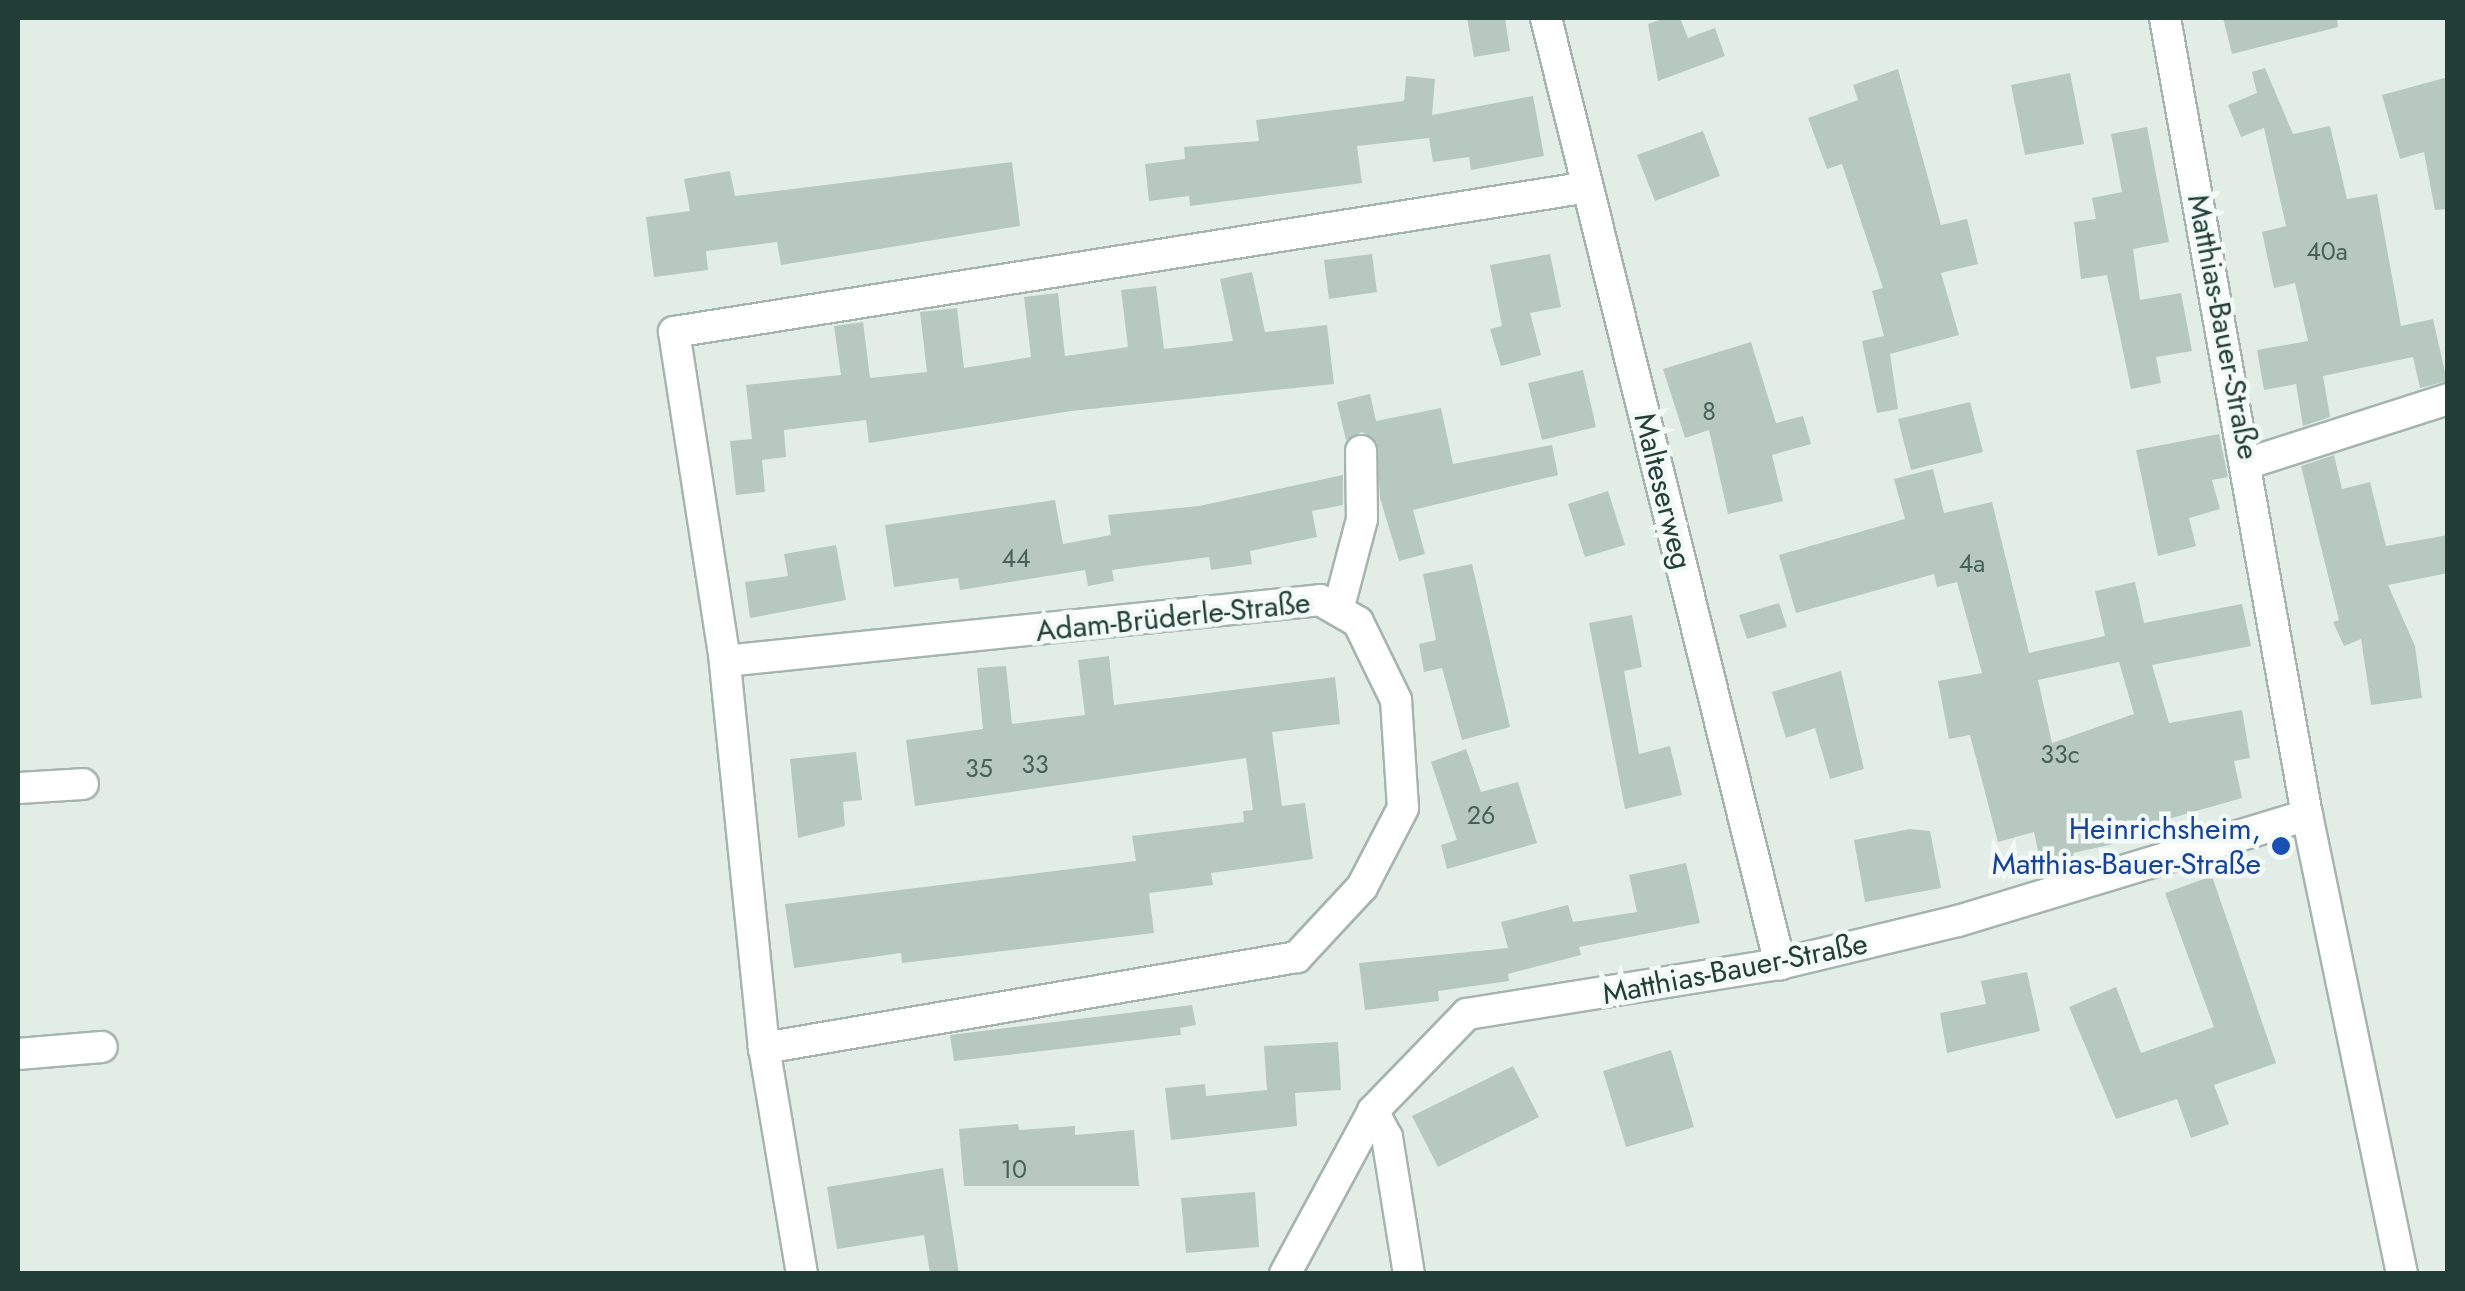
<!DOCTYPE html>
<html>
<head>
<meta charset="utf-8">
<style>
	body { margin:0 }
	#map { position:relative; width:2465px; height:1291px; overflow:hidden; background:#e2ede8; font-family:Jost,sans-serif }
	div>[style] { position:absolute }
	.building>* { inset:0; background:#b7c8c1 }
	.roads { filter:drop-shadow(2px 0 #a4b5af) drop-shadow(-2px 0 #a4b5af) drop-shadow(0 2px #a4b5af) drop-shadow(0 -2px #a4b5af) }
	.minor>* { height:30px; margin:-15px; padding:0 15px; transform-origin:15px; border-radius:15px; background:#fff }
	.dots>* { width:28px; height:28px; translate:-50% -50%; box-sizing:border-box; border:5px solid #f3f9f6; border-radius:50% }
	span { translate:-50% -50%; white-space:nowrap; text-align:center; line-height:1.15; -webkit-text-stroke:9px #f3f9f6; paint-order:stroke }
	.number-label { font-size:25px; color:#46615a }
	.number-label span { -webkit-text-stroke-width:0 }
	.street-label { font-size:30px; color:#213f37 }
	.transit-label { font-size:30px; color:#164399 }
	.right { translate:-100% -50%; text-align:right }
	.frame { position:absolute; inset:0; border:20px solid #213f37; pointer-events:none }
</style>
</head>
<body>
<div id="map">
	<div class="building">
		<div style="clip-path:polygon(1467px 18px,1505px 18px,1510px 51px,1474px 57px)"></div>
		<div style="clip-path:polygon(1665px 18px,1680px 18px,1688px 38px,1715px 28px,1725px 56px,1658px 81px,1648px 24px)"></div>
		<div style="clip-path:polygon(2223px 18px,2337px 18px,2338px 27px,2232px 54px)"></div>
		<div style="clip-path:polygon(2265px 68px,2293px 134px,2330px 126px,2347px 199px,2377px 194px,2401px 326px,2433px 319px,2447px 381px,2420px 388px,2413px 357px,2323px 376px,2330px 417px,2303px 426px,2296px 384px,2264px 390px,2257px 350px,2308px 341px,2295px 283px,2274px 288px,2262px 232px,2286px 226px,2264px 128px,2241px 137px,2228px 105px,2257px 93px,2252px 72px)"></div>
		<div style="clip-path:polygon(1898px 69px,1941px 225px,1967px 219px,1978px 264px,1941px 273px,1959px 335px,1890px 354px,1898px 409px,1877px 413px,1862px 341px,1884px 336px,1872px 291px,1883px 288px,1842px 164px,1827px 169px,1808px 118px,1858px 100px,1853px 85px)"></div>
		<div style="clip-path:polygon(2070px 73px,2084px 144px,2025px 155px,2011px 85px)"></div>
		<div style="clip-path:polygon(1406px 76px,1435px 79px,1432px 115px,1533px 96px,1544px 156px,1471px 170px,1469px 157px,1433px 162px,1429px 138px,1357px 146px,1362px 183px,1190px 206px,1189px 196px,1149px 201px,1145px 164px,1185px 159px,1184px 147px,1259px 141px,1256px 120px,1404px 101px)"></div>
		<div style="clip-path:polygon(2448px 77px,2448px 209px,2435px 210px,2424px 152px,2400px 159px,2382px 95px)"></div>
		<div style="clip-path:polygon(2147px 127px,2169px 242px,2133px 249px,2140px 300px,2181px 293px,2192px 351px,2156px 357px,2161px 383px,2131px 389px,2107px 275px,2081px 279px,2074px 222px,2096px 219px,2092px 198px,2122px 192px,2111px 134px)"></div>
		<div style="clip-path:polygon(1703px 131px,1720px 176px,1655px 201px,1637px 155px)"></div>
		<div style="clip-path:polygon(1012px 162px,1020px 226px,781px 265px,777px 242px,706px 251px,708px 270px,654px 277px,646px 217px,690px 211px,684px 179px,730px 171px,735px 196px)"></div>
		<div style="clip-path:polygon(1372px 254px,1377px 292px,1329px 299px,1324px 260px)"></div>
		<div style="clip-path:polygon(1550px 254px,1561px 307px,1530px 313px,1541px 355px,1501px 366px,1490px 329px,1502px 326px,1490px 265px)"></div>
		<div style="clip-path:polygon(1252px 272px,1265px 332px,1327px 325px,1334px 384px,1071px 411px,869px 443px,866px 420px,784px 430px,786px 457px,762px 460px,765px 492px,736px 495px,730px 441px,752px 439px,746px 385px,841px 375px,834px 326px,863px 322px,870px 378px,927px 372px,920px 312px,957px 308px,964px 368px,1031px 357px,1024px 297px,1058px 293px,1065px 356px,1128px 347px,1121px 290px,1156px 286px,1164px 349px,1233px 341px,1220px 279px)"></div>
		<div style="clip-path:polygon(1751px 342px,1776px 423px,1803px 416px,1811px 444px,1772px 455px,1783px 501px,1728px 514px,1709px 430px,1685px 438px,1663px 369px)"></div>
		<div style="clip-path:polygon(1583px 370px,1596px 427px,1542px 440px,1528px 383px)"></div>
		<div style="clip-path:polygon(1370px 394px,1376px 421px,1441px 408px,1453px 464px,1552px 445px,1558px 475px,1413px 510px,1425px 554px,1399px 561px,1380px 498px,1377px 442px,1362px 432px,1346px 440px,1337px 402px)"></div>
		<div style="clip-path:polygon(1970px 402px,1983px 452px,1911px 470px,1898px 419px)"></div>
		<div style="clip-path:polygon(2219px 434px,2228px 477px,2212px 480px,2220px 509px,2189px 518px,2196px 546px,2158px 556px,2136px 450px)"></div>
		<div style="clip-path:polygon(2334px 455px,2342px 489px,2370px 482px,2386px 546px,2448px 535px,2448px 573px,2388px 585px,2415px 646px,2422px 698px,2371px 705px,2361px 639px,2344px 646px,2333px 622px,2339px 620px,2301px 466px)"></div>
		<div style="clip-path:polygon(evenodd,1933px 469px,1944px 513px,1992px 502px,2029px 653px,2105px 636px,2095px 591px,2135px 582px,2144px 623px,2242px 604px,2251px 646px,2152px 665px,2169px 723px,2242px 710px,2250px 758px,2234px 761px,2242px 798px,2115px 834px,2118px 843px,2073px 853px,2076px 866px,2043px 875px,2034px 832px,1998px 842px,1970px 735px,1949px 739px,1938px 681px,1982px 673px,1957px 582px,1937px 587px,1934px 574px,1796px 613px,1779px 555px,1905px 519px,1894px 479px,1933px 469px,2119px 662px,2134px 714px,2052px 743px,2038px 680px,2119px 662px)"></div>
		<div style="clip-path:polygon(1343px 475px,1343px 505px,1312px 511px,1317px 537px,1250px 551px,1252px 564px,1211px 570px,1209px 557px,1112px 570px,1114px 581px,1088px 586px,1085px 570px,960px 590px,958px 578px,894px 587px,885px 525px,1055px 500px,1063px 544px,1111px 535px,1108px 515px,1199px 506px)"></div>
		<div style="clip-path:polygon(1608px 491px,1625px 545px,1585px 557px,1568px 504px)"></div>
		<div style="clip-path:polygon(836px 545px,846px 600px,750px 618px,745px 582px,788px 576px,784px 554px)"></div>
		<div style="clip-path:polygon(1472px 564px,1510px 727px,1462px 740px,1442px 668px,1424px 672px,1419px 644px,1436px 640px,1423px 574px)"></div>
		<div style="clip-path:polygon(1779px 603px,1787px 627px,1747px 639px,1739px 615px)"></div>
		<div style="clip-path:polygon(1632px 615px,1642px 667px,1624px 671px,1639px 754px,1670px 746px,1682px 795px,1625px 809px,1589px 623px)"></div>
		<div style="clip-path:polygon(1109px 656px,1114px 705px,1335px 677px,1340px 724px,1272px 732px,1282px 806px,1305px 803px,1313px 859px,1211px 873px,1213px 885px,1149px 893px,1154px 933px,902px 963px,901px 953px,794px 968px,785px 904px,1136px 861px,1132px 836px,1244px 822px,1243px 811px,1253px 810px,1246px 758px,915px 806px,906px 740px,983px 729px,977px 668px,1006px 666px,1012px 724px,1085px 715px,1078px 660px)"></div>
		<div style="clip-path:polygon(1841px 671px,1864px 769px,1830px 779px,1815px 728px,1786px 738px,1772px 692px)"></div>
		<div style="clip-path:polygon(1466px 749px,1481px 792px,1518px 782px,1537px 843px,1447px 869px,1441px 845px,1457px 840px,1431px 762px)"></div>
		<div style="clip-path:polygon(856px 752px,862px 800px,843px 802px,845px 826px,798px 838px,790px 759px)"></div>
		<div style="clip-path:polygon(1910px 829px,1930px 831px,1941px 888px,1865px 902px,1854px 840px)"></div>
		<div style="clip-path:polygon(1686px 863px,1700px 923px,1579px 947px,1581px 955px,1508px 974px,1509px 981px,1438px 991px,1439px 1001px,1365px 1010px,1359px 963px,1508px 948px,1501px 922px,1568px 905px,1573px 922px,1637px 912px,1629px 875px)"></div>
		<div style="clip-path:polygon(2212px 876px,2276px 1063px,2214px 1085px,2229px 1124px,2191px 1138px,2177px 1099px,2116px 1119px,2069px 1007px,2116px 987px,2141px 1053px,2214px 1027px,2165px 893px)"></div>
		<div style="clip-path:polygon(2027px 972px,2040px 1031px,1947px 1053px,1940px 1013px,1986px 1004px,1981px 981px)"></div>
		<div style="clip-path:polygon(1192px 1005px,1196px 1025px,1180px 1028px,1181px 1035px,954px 1061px,950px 1035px)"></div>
		<div style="clip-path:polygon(1338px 1042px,1341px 1090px,1295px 1093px,1297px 1126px,1171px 1140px,1165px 1088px,1205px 1084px,1206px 1096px,1267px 1090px,1264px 1046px)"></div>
		<div style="clip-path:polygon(1671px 1050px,1694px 1127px,1626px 1147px,1603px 1071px)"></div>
		<div style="clip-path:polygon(1513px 1066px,1539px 1117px,1438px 1167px,1412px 1116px)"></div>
		<div style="clip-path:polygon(1018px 1124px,1019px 1130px,1075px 1126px,1075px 1135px,1134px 1130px,1139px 1186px,964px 1186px,959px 1129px)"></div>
		<div style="clip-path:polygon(943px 1168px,959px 1274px,930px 1274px,924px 1235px,837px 1249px,827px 1187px)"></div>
		<div style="clip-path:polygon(1255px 1192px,1259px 1247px,1186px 1253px,1181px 1198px)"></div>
	</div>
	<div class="roads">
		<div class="minor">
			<div style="left:1546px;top:18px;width:975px;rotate:76.11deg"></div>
			<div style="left:2165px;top:18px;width:810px;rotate:79.9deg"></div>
			<div style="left:2307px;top:815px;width:469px;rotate:78.3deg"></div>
			<div style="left:2249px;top:463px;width:209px;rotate:-17.8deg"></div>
			<div style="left:1338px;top:610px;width:94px;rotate:-75.2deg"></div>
			<div style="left:1362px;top:519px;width:68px;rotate:-90.8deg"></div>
			<div style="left:725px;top:661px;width:598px;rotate:-5.85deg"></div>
			<div style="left:1320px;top:600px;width:44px;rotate:30.1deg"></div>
			<div style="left:1358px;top:622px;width:87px;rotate:64deg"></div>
			<div style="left:1396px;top:700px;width:108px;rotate:86.3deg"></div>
			<div style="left:1403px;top:808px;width:89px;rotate:117.4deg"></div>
			<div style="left:1362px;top:887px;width:96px;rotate:132.9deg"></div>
			<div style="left:1297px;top:957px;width:541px;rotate:170.31deg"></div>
			<div style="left:18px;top:788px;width:65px;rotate:-3.5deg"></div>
			<div style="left:18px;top:1054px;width:84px;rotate:-4.8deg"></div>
			<div style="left:1373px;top:1111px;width:30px;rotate:62deg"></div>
			<div style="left:1387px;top:1137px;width:139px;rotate:80.9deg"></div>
			<div style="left:802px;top:1274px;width:229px;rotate:-99.5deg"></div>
			<div style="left:764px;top:1048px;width:389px;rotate:-95.8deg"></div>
			<div style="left:725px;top:661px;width:333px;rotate:-98.8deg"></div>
			<div style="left:674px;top:332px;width:925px;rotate:-9.01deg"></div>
			<div style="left:1285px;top:1274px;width:185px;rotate:-61.6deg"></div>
			<div style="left:1373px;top:1111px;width:135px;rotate:-45.9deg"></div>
			<div style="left:1467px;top:1014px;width:317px;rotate:-9.1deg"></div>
			<div style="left:1780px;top:964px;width:183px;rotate:-13.6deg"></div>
			<div style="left:1958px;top:921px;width:365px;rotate:-16.9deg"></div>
		</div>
	</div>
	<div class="dots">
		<div style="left:2281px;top:846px;background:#1a4fb4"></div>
	</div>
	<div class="number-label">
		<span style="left:2327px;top:251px">40a</span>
		<span style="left:1709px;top:411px">8</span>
		<span style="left:1016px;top:558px">44</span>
		<span style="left:1972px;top:563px">4a</span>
		<span style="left:2060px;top:754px">33c</span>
		<span style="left:1035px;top:764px">33</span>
		<span style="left:979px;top:768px">35</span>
		<span style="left:1481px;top:815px">26</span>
		<span style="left:1014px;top:1169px">10</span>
	</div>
	<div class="street-label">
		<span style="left:2223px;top:327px;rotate:79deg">Matthias-Bauer-Straße</span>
		<span style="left:1663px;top:491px;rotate:76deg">Malteserweg</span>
		<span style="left:1173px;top:617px;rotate:-6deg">Adam-Brüderle-Straße</span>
		<span style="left:1735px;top:969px;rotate:-11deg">Matthias-Bauer-Straße</span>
	</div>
	<div class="transit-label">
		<span class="right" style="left:2261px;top:846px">Heinrichsheim,<br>Matthias-Bauer-Straße</span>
	</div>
	<div class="frame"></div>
</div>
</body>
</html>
